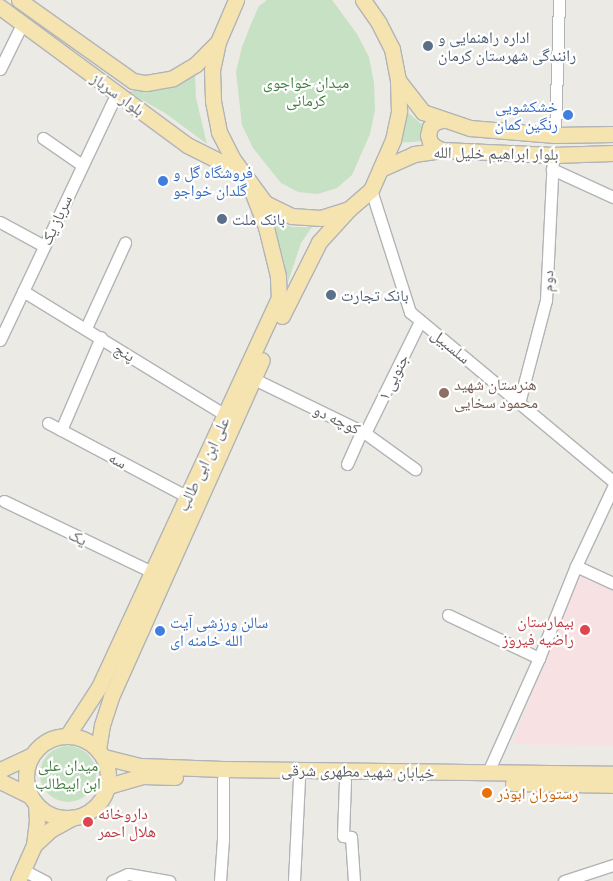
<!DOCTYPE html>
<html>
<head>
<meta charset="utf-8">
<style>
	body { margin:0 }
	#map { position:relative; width:613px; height:881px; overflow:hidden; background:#eceae4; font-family:Ubuntu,"Noto Naskh Arabic",sans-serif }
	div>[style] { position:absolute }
	.medical>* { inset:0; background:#f8e1e2 }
	.green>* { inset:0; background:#c6e1c3 }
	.round { border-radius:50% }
	.roads { filter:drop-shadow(1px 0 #b1b4b7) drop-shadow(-1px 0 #b1b4b7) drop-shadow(0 1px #b1b4b7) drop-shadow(0 -1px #b1b4b7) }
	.minor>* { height:11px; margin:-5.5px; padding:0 5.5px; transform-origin:5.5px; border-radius:5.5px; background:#fff }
	.major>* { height:15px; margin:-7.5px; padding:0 7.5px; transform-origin:7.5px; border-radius:7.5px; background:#f5e3b0 }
	.major>.ring { margin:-7.5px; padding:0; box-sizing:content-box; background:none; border:15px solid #f5e3b0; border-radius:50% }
	.dots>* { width:14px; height:14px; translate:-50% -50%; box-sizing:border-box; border:2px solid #fff; border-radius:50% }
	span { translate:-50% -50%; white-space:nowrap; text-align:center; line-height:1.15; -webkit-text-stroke:4.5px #fff; paint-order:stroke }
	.service-label { font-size:16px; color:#4e5e75 }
	.left { translate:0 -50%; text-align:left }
	.park-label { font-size:16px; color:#427f3f }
	.street-label { font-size:16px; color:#5c5f62 }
	.shop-label { font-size:16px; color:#366cbe }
	.right { translate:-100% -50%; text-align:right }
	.education-label { font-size:16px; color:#785e54 }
	.health-label { font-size:16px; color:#be3a42 }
	.food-label { font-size:16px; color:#c56008 }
</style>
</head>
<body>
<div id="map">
	<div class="medical">
		<div style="clip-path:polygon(581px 570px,613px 586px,613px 746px,512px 744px)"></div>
	</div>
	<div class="green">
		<div style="clip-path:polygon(267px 0,332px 0,357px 34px,369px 57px,374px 83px,375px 110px,370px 134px,352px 175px,337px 188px,318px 194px,298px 192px,281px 183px,253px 148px,242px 125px,236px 72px,242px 47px,251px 24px,259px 6px)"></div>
		<div style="clip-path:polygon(195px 76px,196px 98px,207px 144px,165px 113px,126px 91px,156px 91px)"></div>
		<div style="clip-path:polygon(403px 108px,420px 123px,428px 126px,425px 141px,396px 143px)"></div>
		<div style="clip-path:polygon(276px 221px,292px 227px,312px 227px,301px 243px,284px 294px,285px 265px,274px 223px)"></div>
		<div class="round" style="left:40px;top:746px;width:56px;height:56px"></div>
	</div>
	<div class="roads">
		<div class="minor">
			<div style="left:0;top:69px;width:50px;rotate:-63.9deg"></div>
			<div style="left:555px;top:135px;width:135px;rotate:-88.3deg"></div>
			<div style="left:43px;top:138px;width:47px;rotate:34.7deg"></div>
			<div style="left:552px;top:169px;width:67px;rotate:24.7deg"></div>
			<div style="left:371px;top:190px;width:128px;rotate:72.3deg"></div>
			<div style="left:410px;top:312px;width:264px;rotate:39.8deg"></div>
			<div style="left:0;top:222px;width:50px;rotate:28.6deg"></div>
			<div style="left:23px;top:291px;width:237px;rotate:31.5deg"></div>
			<div style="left:86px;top:328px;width:94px;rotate:-65.4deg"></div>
			<div style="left:0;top:340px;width:264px;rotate:-64.7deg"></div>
			<div style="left:254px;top:379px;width:123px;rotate:25.9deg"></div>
			<div style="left:365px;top:433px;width:62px;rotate:35.8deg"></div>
			<div style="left:519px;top:403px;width:106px;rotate:-75.3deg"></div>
			<div style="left:546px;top:300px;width:145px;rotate:-87.2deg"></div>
			<div style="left:48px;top:423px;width:158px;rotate:27.9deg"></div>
			<div style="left:61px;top:430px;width:101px;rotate:-66.7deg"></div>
			<div style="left:365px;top:433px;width:125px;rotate:-63.8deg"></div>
			<div style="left:347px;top:464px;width:36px;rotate:-66deg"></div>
			<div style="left:4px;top:501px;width:164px;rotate:25.6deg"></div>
			<div style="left:576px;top:566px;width:41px;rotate:24.7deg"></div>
			<div style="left:448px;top:615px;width:101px;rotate:25.3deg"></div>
			<div style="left:488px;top:772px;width:125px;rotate:-65.9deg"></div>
			<div style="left:539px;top:658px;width:99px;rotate:-68.1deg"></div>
			<div style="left:576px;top:566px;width:87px;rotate:-64.9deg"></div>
			<div style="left:345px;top:781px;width:55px;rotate:92.1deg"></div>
			<div style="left:343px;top:836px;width:8px;rotate:7deg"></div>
			<div style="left:351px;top:837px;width:44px;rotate:86.1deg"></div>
			<div style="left:23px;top:870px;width:25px;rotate:27deg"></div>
			<div style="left:112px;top:881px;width:17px;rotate:-24deg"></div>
			<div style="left:128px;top:874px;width:42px;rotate:9.7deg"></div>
			<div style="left:220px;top:881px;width:42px;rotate:-85.9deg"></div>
			<div style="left:223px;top:839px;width:60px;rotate:-90deg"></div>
			<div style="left:294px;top:881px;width:101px;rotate:-87.2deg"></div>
			<div style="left:564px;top:881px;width:52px;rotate:-18.1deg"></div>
		</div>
		<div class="major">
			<div style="left:19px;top:0;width:140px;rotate:35.4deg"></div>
			<div style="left:133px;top:81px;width:13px;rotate:9deg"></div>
			<div style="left:146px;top:83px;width:27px;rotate:-10deg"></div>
			<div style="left:173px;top:78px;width:27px;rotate:-31deg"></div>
			<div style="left:196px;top:64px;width:31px;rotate:-45deg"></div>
			<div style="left:236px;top:0;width:46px;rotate:113.2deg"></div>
			<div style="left:218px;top:42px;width:29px;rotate:102deg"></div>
			<div style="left:212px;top:70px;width:31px;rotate:88deg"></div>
			<div style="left:213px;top:101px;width:32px;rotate:79deg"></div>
			<div style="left:219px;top:132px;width:29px;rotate:63deg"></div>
			<div style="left:232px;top:158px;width:56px;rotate:53.7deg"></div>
			<div style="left:265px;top:203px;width:30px;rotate:26deg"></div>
			<div style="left:292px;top:216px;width:29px;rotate:4deg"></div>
			<div style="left:321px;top:218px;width:29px;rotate:-18deg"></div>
			<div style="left:349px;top:209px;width:29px;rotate:-41deg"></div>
			<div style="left:371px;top:190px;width:55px;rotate:-66.3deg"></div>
			<div style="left:393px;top:140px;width:30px;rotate:-78deg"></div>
			<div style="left:399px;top:111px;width:31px;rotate:-92deg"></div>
			<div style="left:398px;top:80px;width:32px;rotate:-101deg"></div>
			<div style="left:392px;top:49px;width:29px;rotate:-117deg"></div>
			<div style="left:379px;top:23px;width:28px;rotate:-125deg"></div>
			<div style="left:0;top:7px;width:232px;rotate:36.4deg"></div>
			<div style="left:187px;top:145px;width:58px;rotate:26.6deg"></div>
			<div style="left:398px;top:80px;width:41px;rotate:52deg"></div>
			<div style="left:423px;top:112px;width:50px;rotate:18.8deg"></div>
			<div style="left:470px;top:128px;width:85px;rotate:4.7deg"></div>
			<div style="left:555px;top:135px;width:58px;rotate:-1deg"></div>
			<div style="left:442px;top:150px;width:8px;rotate:-157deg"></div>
			<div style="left:435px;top:147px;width:7px;rotate:-135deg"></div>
			<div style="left:430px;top:142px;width:7px;rotate:-106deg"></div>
			<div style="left:428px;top:135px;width:8px;rotate:-76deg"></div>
			<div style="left:430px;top:127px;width:7px;rotate:-45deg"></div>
			<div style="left:435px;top:122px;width:7px;rotate:-16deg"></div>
			<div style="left:383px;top:168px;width:34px;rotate:-24deg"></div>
			<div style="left:414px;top:154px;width:28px;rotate:-8deg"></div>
			<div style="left:442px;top:150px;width:111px;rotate:2.6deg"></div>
			<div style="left:553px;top:155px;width:60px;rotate:-1.9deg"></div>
			<div style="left:282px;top:316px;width:83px;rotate:-63.4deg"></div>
			<div style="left:319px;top:242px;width:45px;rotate:-47.7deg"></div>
			<div class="ring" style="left:26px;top:736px;width:67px;height:67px"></div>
			<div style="left:67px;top:736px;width:59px;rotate:-56.9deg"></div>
			<div style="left:99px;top:687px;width:429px;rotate:-65.2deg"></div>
			<div style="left:279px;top:298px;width:22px;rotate:-93deg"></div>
			<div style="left:278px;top:276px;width:50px;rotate:-103.8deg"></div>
			<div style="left:266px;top:227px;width:49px;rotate:-111.4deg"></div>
			<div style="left:98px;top:750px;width:25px;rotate:-81deg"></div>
			<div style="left:102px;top:725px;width:29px;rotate:-72deg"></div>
			<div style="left:111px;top:697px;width:369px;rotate:-65.9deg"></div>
			<div style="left:104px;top:757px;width:38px;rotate:14deg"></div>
			<div style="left:141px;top:766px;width:82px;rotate:2.1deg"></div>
			<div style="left:223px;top:769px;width:390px;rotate:0.7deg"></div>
			<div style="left:0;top:770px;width:35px;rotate:-25deg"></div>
			<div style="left:0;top:781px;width:34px;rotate:26deg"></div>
			<div style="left:513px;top:783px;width:100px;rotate:1.1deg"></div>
			<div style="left:108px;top:786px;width:36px;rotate:-16deg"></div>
			<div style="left:143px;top:776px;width:32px;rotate:2deg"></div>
			<div style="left:34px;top:845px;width:22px;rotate:-43deg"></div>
			<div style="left:50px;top:830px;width:25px;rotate:-29deg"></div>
			<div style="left:18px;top:881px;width:39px;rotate:-66deg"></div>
			<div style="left:34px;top:845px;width:23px;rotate:-83deg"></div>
			<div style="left:37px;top:822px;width:18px;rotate:-93deg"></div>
		</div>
	</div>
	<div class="dots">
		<div style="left:428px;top:46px;background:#5c6f8a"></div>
		<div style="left:568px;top:115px;background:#3f7fe0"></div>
		<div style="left:163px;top:181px;background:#3f7fe0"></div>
		<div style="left:222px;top:219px;background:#5c6f8a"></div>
		<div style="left:331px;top:295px;background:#5c6f8a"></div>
		<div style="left:444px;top:393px;background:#8d6e63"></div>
		<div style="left:585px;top:630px;background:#e0444e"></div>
		<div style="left:160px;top:631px;background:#3f7fe0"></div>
		<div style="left:487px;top:793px;background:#e8710a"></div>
		<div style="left:88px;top:822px;background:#e0444e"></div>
	</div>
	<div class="service-label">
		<span class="left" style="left:438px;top:46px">اداره راهنمایی و<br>رانندگی شهرستان کرمان</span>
		<span class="left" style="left:232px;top:219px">بانک ملت</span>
		<span class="left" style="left:341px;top:295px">بانک تجارت</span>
	</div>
	<div class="park-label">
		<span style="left:306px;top:91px">میدان خواجوی<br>کرمانی</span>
		<span style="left:68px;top:774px">میدان علی<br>ابن ابیطالب</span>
	</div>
	<div class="street-label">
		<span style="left:118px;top:94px;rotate:36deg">بلوار سرباز</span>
		<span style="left:496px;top:153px;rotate:1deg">بلوار ابراهیم خلیل الله</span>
		<span style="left:56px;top:220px;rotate:-65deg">سرباز یک</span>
		<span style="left:547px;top:281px;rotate:-87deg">دوم</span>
		<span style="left:451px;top:346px;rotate:40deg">سلسبیل</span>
		<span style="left:125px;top:352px;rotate:32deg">پنج</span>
		<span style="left:393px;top:377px;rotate:-64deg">جنوبی ۱</span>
		<span style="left:337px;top:419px;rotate:26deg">کوچه دو</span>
		<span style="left:118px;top:460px;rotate:28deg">سه</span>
		<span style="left:203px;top:464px;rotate:-65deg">علی ابن ابی طالب</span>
		<span style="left:78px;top:537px;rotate:26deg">یک</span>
		<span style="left:358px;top:771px;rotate:1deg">خیابان شهید مطهری شرقی</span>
	</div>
	<div class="shop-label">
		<span class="right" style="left:558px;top:115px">خشکشویی<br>رنگین کمان</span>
		<span class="left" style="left:173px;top:181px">فروشگاه گل و<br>گلدان خواجو</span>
		<span class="left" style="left:170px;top:631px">سالن ورزشى آیت<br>الله خامنه اى</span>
	</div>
	<div class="education-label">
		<span class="left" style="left:454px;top:393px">هنرستان شهید<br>محمود سخایی</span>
	</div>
	<div class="health-label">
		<span class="right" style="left:574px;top:630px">بیمارستان<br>راضیه فیروز</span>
		<span class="left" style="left:98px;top:822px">داروخانه<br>هلال احمر</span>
	</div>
	<div class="food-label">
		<span class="left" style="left:497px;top:793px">رستوران ابوذر</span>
	</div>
</div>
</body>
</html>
